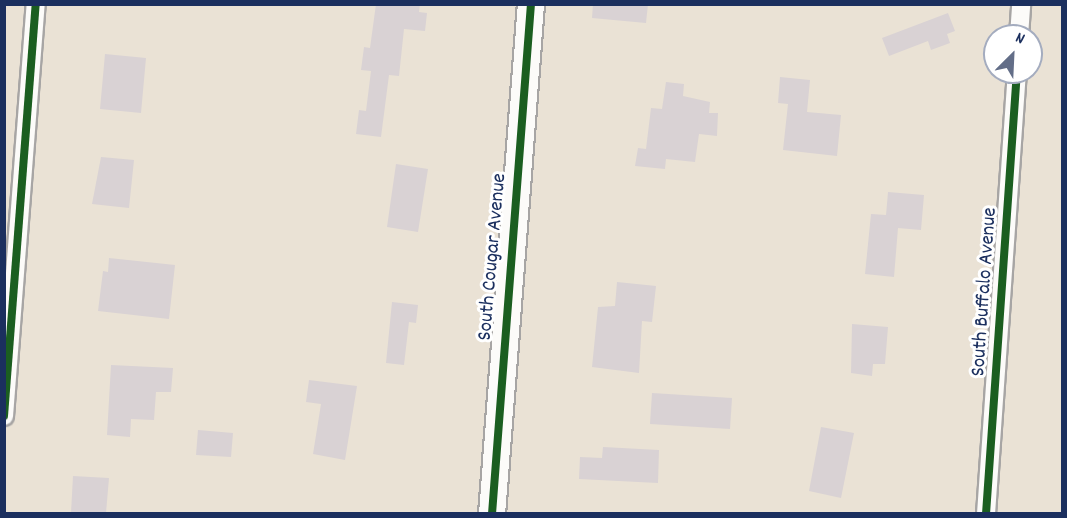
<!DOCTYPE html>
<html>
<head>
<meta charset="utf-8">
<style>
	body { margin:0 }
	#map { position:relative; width:1067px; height:518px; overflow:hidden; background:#eae2d5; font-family:Dekko,sans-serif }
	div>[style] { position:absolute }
	.building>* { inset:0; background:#d9d2d4 }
	.roads { filter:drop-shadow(2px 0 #a7a5a4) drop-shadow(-2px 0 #a7a5a4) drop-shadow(0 2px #a7a5a4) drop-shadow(0 -2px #a7a5a4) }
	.street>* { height:18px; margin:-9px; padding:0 9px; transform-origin:9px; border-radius:9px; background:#fcfbf9 }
	.secondary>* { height:26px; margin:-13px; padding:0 13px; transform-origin:13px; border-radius:13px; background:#fcfbf9 }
	.cycleway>* { height:8px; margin:-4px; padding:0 4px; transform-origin:4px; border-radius:4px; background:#1b5e20 }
	span { translate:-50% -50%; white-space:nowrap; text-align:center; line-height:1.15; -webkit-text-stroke:6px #fff; paint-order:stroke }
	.street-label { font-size:21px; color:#1b2f5e }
	.frame { position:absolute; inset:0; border:6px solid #1b2f5e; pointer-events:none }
	.north { position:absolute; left:983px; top:24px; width:60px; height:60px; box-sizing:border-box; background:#fff; border:2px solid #a4acbf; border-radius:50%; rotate:24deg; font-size:16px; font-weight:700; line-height:24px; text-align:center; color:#1b2f5e }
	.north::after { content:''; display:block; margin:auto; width:21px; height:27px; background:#636e88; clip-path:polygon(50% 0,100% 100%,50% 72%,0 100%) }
</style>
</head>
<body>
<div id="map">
	<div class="building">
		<div style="clip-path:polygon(376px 4px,420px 4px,419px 12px,427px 13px,425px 31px,404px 29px,399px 76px,389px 75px,381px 137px,356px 134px,359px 110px,366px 111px,371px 71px,361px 70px,364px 47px,370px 48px)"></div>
		<div style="clip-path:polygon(593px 4px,648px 4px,646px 23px,592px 18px)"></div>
		<div style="clip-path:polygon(948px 13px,955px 31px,947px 34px,950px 43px,931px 50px,928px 41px,889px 56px,882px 38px)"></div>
		<div style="clip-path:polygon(105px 54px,146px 58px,141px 113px,100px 109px)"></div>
		<div style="clip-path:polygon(780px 77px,810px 80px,807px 112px,841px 115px,837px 156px,783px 150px,788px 104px,778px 103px)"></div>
		<div style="clip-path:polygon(666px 82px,684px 84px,683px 96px,710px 102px,709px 113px,718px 113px,717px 136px,699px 134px,695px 162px,666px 159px,665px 169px,635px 166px,638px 148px,646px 149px,651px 108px,662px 109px)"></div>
		<div style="clip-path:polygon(101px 157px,134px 160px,129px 208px,92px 204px)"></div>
		<div style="clip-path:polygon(396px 164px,428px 169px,418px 232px,387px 227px)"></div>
		<div style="clip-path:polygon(888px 192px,924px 195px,921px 230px,898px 228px,894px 277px,865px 274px,871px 214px,886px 215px)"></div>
		<div style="clip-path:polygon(109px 258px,175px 265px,169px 319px,98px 311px,103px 271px,108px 272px)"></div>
		<div style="clip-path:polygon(617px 282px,656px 286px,652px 322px,642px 321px,639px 373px,592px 367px,598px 307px,615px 306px)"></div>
		<div style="clip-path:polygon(392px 302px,418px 305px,416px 323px,409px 322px,404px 365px,386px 363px)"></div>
		<div style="clip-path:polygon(852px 324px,888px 327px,885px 364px,873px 364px,872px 376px,851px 373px)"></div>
		<div style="clip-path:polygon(111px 365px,173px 368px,171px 392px,156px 392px,154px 420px,131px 419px,130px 437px,107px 435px)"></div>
		<div style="clip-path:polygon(309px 380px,357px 386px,345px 460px,313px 454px,321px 404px,306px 402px)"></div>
		<div style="clip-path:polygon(652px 393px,732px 398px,730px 429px,650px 424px)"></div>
		<div style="clip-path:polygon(821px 427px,854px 433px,841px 498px,809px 491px)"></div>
		<div style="clip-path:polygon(198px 430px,233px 433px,231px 457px,196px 455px)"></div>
		<div style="clip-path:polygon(603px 447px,659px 450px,658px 483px,579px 479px,580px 457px,602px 458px)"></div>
		<div style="clip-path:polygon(73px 476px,109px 478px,106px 513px,71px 513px)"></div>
	</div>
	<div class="roads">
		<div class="street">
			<div style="left:1019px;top:36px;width:32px;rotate:-86deg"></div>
			<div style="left:4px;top:416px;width:413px;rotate:-85.6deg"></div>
			<div style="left:986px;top:514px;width:443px;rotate:-86deg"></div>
		</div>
		<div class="secondary">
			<div style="left:492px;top:514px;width:511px;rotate:-85.63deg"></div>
		</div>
	</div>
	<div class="cycleway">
		<div style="left:4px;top:416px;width:413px;rotate:-85.6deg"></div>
		<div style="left:492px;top:514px;width:511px;rotate:-85.63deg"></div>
		<div style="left:986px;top:514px;width:443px;rotate:-86deg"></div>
	</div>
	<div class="street-label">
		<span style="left:493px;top:257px;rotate:-85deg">South Cougar Avenue</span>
		<span style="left:985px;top:292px;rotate:-86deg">South Buffalo Avenue</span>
	</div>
	<div class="frame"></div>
	<div class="north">N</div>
</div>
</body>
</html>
